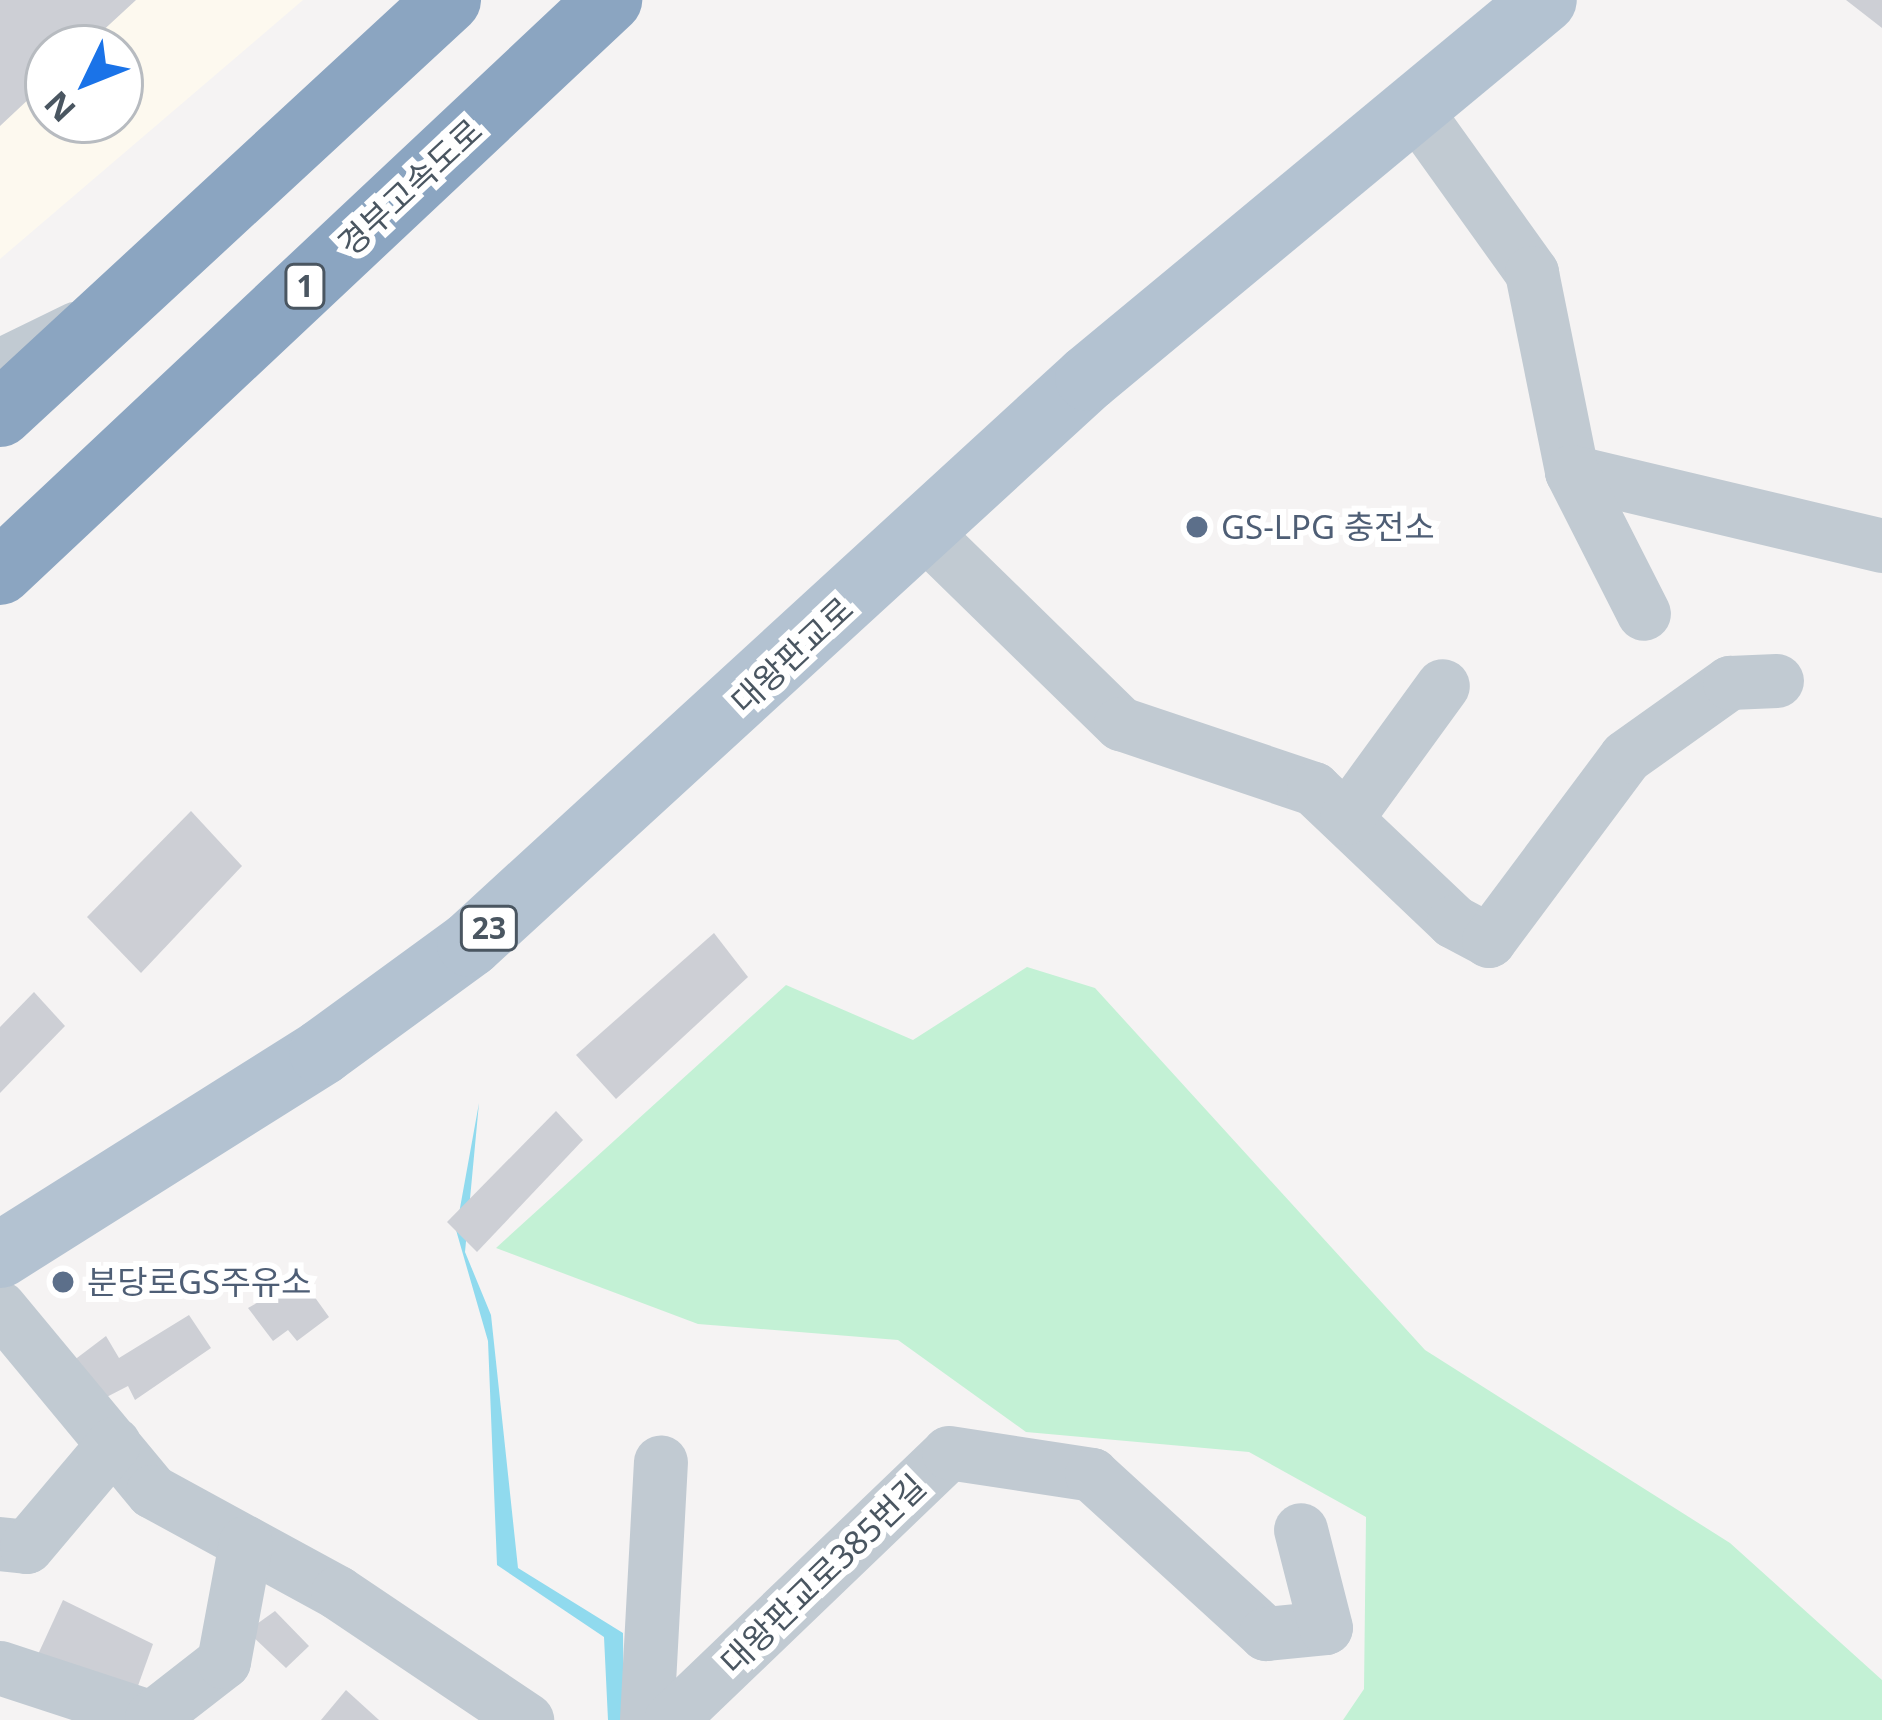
<!DOCTYPE html>
<html>
<head>
<meta charset="utf-8">
<style>
	body { margin:0 }
	#map { position:relative; width:1882px; height:1720px; overflow:hidden; background:#f5f3f3; font-family:"Noto Sans","Noto Sans KR",sans-serif }
	div>[style] { position:absolute }
	.commercial>* { inset:0; background:#fdf9ef }
	.green>* { inset:0; background:#c3f1d5 }
	.water>* { inset:0; background:#90daee }
	.building>* { inset:0; background:#cdcfd5 }
	.minor>* { height:54px; margin:-27px; padding:0 27px; transform-origin:27px; border-radius:27px; background:#c1cad2 }
	.major>* { height:66px; margin:-33px; padding:0 33px; transform-origin:33px; border-radius:33px; background:#b3c2d1 }
	.highway>* { height:66px; margin:-33px; padding:0 33px; transform-origin:33px; border-radius:33px; background:#8ba5c1 }
	.dots>* { width:33px; height:33px; translate:-50% -50%; box-sizing:border-box; border:6px solid #fff; border-radius:50% }
	span { translate:-50% -50%; white-space:nowrap; text-align:center; line-height:1.15; -webkit-text-stroke:12px #fff; paint-order:stroke }
	.shield-label span { padding:3px 9px; background:#fff; border:3px solid; border-radius:9px; -webkit-text-stroke-width:0 }
	.shield-label { font-size:30px; color:#4a5661; font-weight:700 }
	.street-label { font-size:33px; color:#4a5661 }
	.service-label { font-size:33px; color:#4e5e75 }
	.left { translate:0 -50%; text-align:left }
	.north { position:absolute; left:24px; top:24px; width:120px; height:120px; box-sizing:border-box; background:#fff; border:3px solid #b7bbc0; border-radius:50%; rotate:227deg; font-size:33px; font-weight:700; line-height:48px; text-align:center; color:#4a5661 }
	.north::after { content:''; display:block; margin:auto; width:42px; height:54px; background:#1a73e8; clip-path:polygon(50% 0,100% 100%,50% 72%,0 100%) }
</style>
</head>
<body>
<div id="map">
	<div class="commercial">
		<div style="clip-path:polygon(evenodd,0 0,303px 0,0 259px,0 0,48px 48px,120px 48px,120px 120px,48px 120px,48px 48px)"></div>
	</div>
	<div class="green">
		<div style="clip-path:polygon(1027px 967px,1095px 988px,1425px 1350px,1730px 1543px,1882px 1680px,1882px 1720px,1343px 1720px,1364px 1689px,1366px 1517px,1249px 1452px,1026px 1432px,898px 1340px,698px 1324px,496px 1248px,786px 985px,913px 1040px)"></div>
	</div>
	<div class="water">
		<div style="clip-path:polygon(479px 1103px,465px 1252px,491px 1315px,518px 1568px,623px 1633px,624px 1720px,608px 1720px,604px 1637px,497px 1565px,488px 1341px,456px 1230px)"></div>
	</div>
	<div class="building">
		<div style="clip-path:polygon(0 0,136px 0,84px 48px,48px 48px,48px 81px,0 126px)"></div>
		<div style="clip-path:polygon(1846px 0,1882px 0,1882px 28px)"></div>
		<div style="clip-path:polygon(191px 811px,242px 866px,141px 973px,87px 917px)"></div>
		<div style="clip-path:polygon(714px 933px,748px 977px,616px 1099px,576px 1055px)"></div>
		<div style="clip-path:polygon(34px 992px,65px 1026px,0 1093px,0 1027px)"></div>
		<div style="clip-path:polygon(556px 1111px,583px 1140px,477px 1252px,447px 1222px)"></div>
		<div style="clip-path:polygon(301px 1278px,329px 1317px,297px 1341px,288px 1330px,273px 1341px,248px 1308px)"></div>
		<div style="clip-path:polygon(189px 1315px,211px 1348px,135px 1400px,128px 1386px,95px 1403px,69px 1364px,106px 1336px,119px 1358px)"></div>
		<div style="clip-path:polygon(63px 1600px,153px 1644px,130px 1708px,29px 1674px)"></div>
		<div style="clip-path:polygon(275px 1611px,309px 1646px,286px 1668px,247px 1631px)"></div>
		<div style="clip-path:polygon(346px 1690px,379px 1720px,321px 1720px)"></div>
	</div>
	<div class="minor">
		<div style="left:1414px;top:108px;width:203px;rotate:54.4deg"></div>
		<div style="left:1532px;top:273px;width:203px;rotate:78.6deg"></div>
		<div style="left:1572px;top:472px;width:319px;rotate:13.4deg"></div>
		<div style="left:0;top:366px;width:85px;rotate:-26deg"></div>
		<div style="left:1572px;top:472px;width:159px;rotate:63.1deg"></div>
		<div style="left:923px;top:531px;width:277px;rotate:44.3deg"></div>
		<div style="left:1121px;top:724px;width:204px;rotate:18.6deg"></div>
		<div style="left:1314px;top:789px;width:193px;rotate:43.5deg"></div>
		<div style="left:1454px;top:922px;width:40px;rotate:28deg"></div>
		<div style="left:1489px;top:941px;width:229px;rotate:-53.3deg"></div>
		<div style="left:1626px;top:757px;width:128px;rotate:-35.4deg"></div>
		<div style="left:1730px;top:683px;width:47px;rotate:-2.4deg"></div>
		<div style="left:1347px;top:818px;width:163px;rotate:-54deg"></div>
		<div style="left:0;top:1308px;width:239px;rotate:50.3deg"></div>
		<div style="left:153px;top:1492px;width:211px;rotate:28.6deg"></div>
		<div style="left:338px;top:1593px;width:228px;rotate:33.9deg"></div>
		<div style="left:0;top:1544px;width:27px;rotate:6deg"></div>
		<div style="left:27px;top:1547px;width:135px;rotate:-49.8deg"></div>
		<div style="left:0;top:1668px;width:160px;rotate:18.2deg"></div>
		<div style="left:152px;top:1718px;width:91px;rotate:-37.9deg"></div>
		<div style="left:224px;top:1662px;width:121px;rotate:-79.5deg"></div>
		<div style="left:647px;top:1720px;width:258px;rotate:-86.9deg"></div>
		<div style="left:671px;top:1720px;width:385px;rotate:-43.8deg"></div>
		<div style="left:949px;top:1453px;width:145px;rotate:8.7deg"></div>
		<div style="left:1092px;top:1475px;width:236px;rotate:42.4deg"></div>
		<div style="left:1266px;top:1634px;width:60px;rotate:-5.7deg"></div>
		<div style="left:1326px;top:1628px;width:101px;rotate:-104.3deg"></div>
	</div>
	<div class="major">
		<div style="left:0;top:1255px;width:381px;rotate:-32.2deg"></div>
		<div style="left:322px;top:1052px;width:183px;rotate:-36.1deg"></div>
		<div style="left:470px;top:944px;width:838px;rotate:-42.49deg"></div>
		<div style="left:1088px;top:378px;width:592px;rotate:-39.66deg"></div>
	</div>
	<div class="highway">
		<div style="left:0;top:414px;width:610px;rotate:-42.74deg"></div>
		<div style="left:0;top:572px;width:836px;rotate:-43.21deg"></div>
	</div>
	<div class="dots">
		<div style="left:1197px;top:527px;background:#5c6f8a"></div>
		<div style="left:63px;top:1282px;background:#5c6f8a"></div>
	</div>
	<div class="shield-label">
		<span style="left:305px;top:286px">1</span>
		<span style="left:489px;top:928px">23</span>
	</div>
	<div class="street-label">
		<span style="left:410px;top:187px;rotate:-43deg">경부고속도로</span>
		<span style="left:792px;top:655px;rotate:-43deg">대왕판교로</span>
		<span style="left:823px;top:1574px;rotate:-44deg">대왕판교로385번길</span>
	</div>
	<div class="service-label">
		<span class="left" style="left:1221px;top:527px">GS-LPG 충전소</span>
		<span class="left" style="left:87px;top:1282px">분당로GS주유소</span>
	</div>
	<div class="north">N</div>
</div>
</body>
</html>
